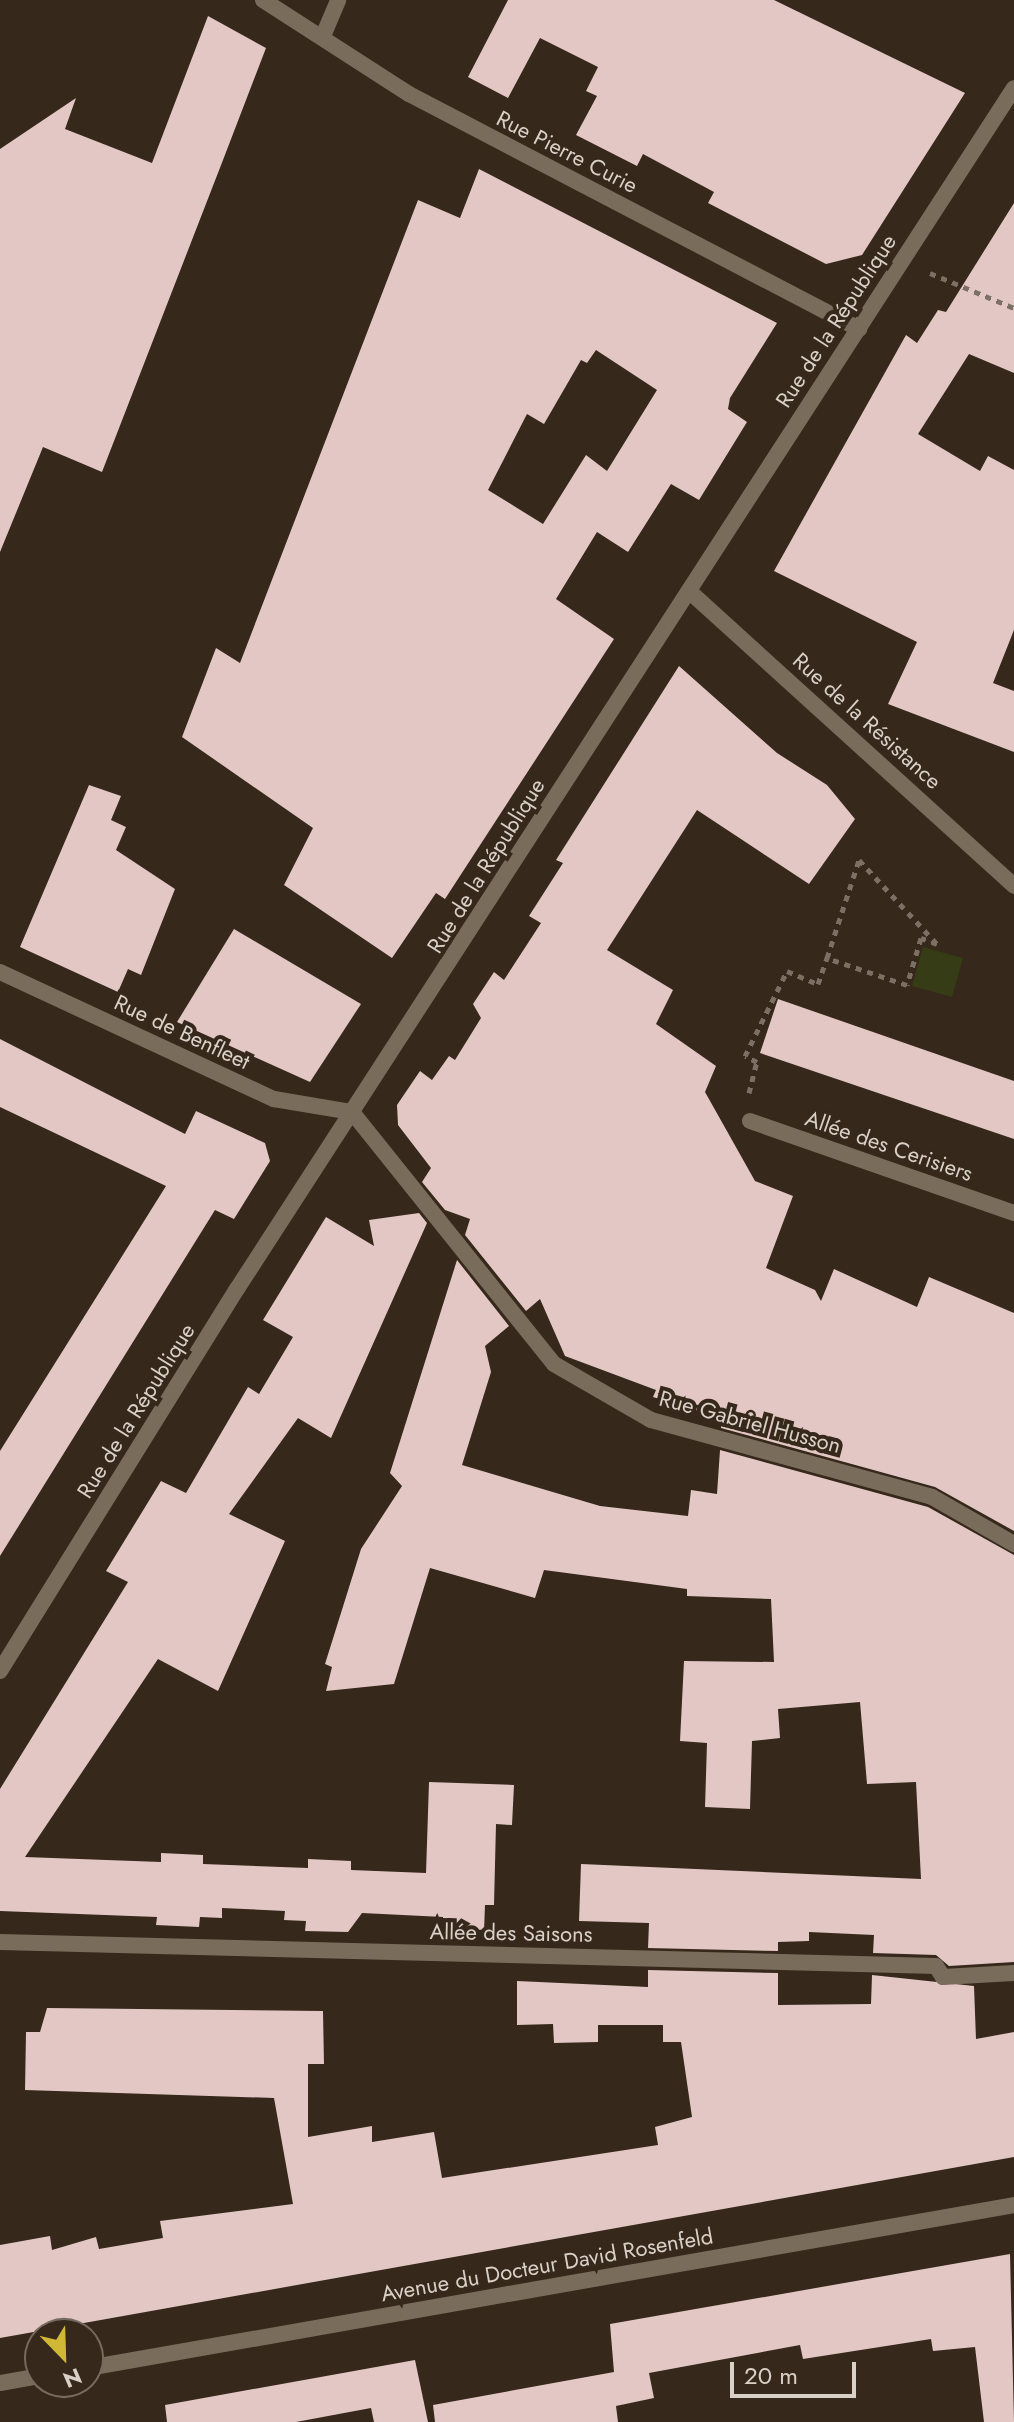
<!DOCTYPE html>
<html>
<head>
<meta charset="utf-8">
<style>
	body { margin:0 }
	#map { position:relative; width:1014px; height:2422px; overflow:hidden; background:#36281b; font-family:Jost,sans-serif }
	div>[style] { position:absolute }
	.green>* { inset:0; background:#363c15 }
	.building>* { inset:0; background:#e3c7c5 }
	.path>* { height:5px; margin-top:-2.5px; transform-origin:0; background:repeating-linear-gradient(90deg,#7c7065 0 6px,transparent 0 12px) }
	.service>* { height:16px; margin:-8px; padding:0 8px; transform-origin:8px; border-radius:8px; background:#7a6c5b }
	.minor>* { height:16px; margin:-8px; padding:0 8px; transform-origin:8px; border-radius:8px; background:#7a6c5b }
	span { translate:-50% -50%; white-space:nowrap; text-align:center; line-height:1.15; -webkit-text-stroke:8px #36281b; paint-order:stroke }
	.street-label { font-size:22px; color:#d9d0c7 }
	.north { position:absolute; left:24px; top:2318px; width:80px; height:80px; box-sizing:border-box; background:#36281b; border:2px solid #776b60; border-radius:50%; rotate:157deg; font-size:22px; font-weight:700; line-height:32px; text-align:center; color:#d9d0c7 }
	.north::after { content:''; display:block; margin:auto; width:28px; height:36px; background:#d0b736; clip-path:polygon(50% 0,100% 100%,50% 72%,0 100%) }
	.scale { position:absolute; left:730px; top:2362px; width:126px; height:36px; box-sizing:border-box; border:4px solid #d9d0c7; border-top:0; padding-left:10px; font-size:24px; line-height:28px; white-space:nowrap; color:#d9d0c7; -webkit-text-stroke:6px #36281b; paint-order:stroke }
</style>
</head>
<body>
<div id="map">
	<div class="green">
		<div style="clip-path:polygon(923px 947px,963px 958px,952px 997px,912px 986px)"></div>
	</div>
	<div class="building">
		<div style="clip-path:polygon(508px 0,774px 0,965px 93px,862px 255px,826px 264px,708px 203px,714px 192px,643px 154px,637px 166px,576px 135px,597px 96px,586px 91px,598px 67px,540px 38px,508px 98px,468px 77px)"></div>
		<div style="clip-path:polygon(208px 16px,266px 48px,223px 160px,102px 472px,43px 447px,0 552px,0 149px,76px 98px,65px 129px,152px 163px)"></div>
		<div style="clip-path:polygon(evenodd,479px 169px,777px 323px,730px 398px,728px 409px,747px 422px,699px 500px,671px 484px,628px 552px,597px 532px,556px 599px,614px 639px,445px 899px,436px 893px,392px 958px,284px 885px,313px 828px,182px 737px,216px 648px,240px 663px,418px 200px,460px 218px,479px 169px,596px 350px,657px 390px,607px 471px,586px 455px,543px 524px,488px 490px,527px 414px,544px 424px,581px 360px,587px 363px,596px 350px)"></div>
		<div style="clip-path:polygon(1014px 203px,1014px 373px,969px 354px,918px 434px,980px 471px,988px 456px,1014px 470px,1014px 630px,993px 683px,1014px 691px,1014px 752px,888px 704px,917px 642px,774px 571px,906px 335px,917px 343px,938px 310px,946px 312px)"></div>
		<div style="clip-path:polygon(679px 666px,777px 753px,827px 785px,855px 819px,809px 884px,697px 810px,607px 950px,673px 990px,656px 1024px,716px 1066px,705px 1092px,755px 1181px,793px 1196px,766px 1268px,815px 1290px,821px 1301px,834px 1269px,917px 1307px,929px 1277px,1014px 1313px,1014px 1531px,935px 1487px,721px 1428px,722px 1418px,653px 1397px,656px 1390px,565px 1356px,540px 1299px,526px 1311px,465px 1235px,470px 1219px,445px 1210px,422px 1182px,431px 1168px,398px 1125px,397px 1105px,420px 1071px,432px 1080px,449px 1056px,455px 1060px,481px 1018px,473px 1004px,494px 972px,504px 980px,541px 923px,529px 916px,563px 863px,556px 860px)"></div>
		<div style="clip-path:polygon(89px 785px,121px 796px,111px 820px,126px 827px,116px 850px,175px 889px,141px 975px,128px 969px,118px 992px,20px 947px)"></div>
		<div style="clip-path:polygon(234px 929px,361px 1004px,310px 1082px,177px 1022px)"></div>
		<div style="clip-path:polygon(778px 999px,1014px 1081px,1014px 1139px,760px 1053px)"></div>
		<div style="clip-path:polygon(0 1039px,185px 1134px,196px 1111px,265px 1143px,270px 1161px,234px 1219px,215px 1210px,0 1556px,0 1451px,166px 1186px,0 1107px)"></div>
		<div style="clip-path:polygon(419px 1213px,427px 1223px,331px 1438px,298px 1418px,229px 1514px,285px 1541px,218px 1691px,158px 1659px,25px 1857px,161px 1862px,161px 1853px,203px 1855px,203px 1864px,308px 1868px,308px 1859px,351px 1861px,351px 1870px,426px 1873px,429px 1782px,514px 1785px,512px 1825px,496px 1824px,494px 1905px,485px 1905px,484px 1932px,443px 1931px,443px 1917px,362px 1913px,348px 1932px,305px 1931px,306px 1921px,284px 1920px,285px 1911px,222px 1908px,222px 1918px,200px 1917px,199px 1927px,156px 1925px,157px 1917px,0 1911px,0 1789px,128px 1582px,106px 1571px,161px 1481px,186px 1493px,248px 1387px,259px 1394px,293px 1337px,263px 1320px,326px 1217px,374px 1246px,369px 1220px)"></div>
		<div style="clip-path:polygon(457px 1260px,509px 1326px,485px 1346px,491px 1372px,462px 1465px,600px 1506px,688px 1516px,691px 1490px,717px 1494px,720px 1450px,928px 1507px,1014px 1555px,1014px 1962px,949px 1966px,936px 1955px,873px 1953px,874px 1935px,809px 1932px,809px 1941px,778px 1942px,778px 1951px,648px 1948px,649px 1923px,579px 1921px,581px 1864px,921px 1879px,916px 1782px,867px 1784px,860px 1702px,778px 1709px,780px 1738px,752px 1741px,750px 1809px,705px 1807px,707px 1743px,680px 1741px,684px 1661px,774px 1662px,771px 1599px,687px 1596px,687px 1589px,544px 1570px,535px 1598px,430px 1568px,394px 1684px,326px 1691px,332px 1667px,325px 1664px,361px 1549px,402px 1486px,390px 1473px)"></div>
		<div style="clip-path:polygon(648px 1970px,778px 1973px,778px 2005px,871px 2004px,872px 1975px,974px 1986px,976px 2039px,1014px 2032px,1014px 2157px,0 2338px,0 2245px,50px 2236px,52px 2250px,96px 2237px,99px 2249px,163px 2238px,160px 2221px,293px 2204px,274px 2098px,25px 2090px,26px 2032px,40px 2032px,47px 2008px,323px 2011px,324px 2064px,308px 2064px,308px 2137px,372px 2126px,372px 2142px,434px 2132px,442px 2178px,658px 2145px,655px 2127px,692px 2117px,681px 2042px,663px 2042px,663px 2025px,598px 2025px,598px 2042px,554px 2043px,553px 2024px,517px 2025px,517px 1981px,648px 1987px)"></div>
		<div style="clip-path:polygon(1010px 2254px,1014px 2422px,984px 2422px,975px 2347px,933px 2351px,931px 2339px,803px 2359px,800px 2345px,649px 2373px,654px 2398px,616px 2406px,618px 2422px,435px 2422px,433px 2405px,614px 2372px,610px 2324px)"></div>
		<div style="clip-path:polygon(415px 2360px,428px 2422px,374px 2422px,371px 2408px,296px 2422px,167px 2422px,165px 2405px)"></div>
	</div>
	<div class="path">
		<div style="left:930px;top:273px;width:91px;rotate:22.6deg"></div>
		<div style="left:749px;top:1093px;width:32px;rotate:-76deg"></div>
		<div style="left:757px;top:1062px;width:13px;rotate:-153deg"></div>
		<div style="left:745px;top:1056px;width:95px;rotate:-63.7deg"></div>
		<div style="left:787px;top:971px;width:34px;rotate:23deg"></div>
		<div style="left:818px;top:984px;width:28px;rotate:-71deg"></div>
		<div style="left:827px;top:958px;width:103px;rotate:-71.9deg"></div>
		<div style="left:859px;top:860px;width:115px;rotate:47.1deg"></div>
		<div style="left:937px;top:944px;width:17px;rotate:-159deg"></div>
		<div style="left:921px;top:938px;width:49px;rotate:106.6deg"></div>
		<div style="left:907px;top:985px;width:84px;rotate:-161.4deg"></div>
	</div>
	<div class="service">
		<div style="left:750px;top:1121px;width:280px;rotate:19.2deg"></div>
		<div style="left:0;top:1942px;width:936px;rotate:1.47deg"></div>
		<div style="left:936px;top:1966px;width:13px;rotate:58deg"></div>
		<div style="left:943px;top:1977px;width:71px;rotate:-3.2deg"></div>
	</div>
	<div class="minor">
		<div style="left:263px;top:0;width:174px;rotate:32.8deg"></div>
		<div style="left:409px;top:94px;width:508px;rotate:27.57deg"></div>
		<div style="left:323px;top:36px;width:39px;rotate:-67deg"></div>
		<div style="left:689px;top:591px;width:439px;rotate:42.2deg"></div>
		<div style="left:0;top:972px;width:302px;rotate:24.9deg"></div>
		<div style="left:274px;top:1099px;width:79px;rotate:9.5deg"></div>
		<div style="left:352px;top:1112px;width:323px;rotate:51.3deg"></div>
		<div style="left:554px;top:1364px;width:112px;rotate:30deg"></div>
		<div style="left:651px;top:1420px;width:291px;rotate:15.3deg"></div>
		<div style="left:932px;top:1497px;width:95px;rotate:29.8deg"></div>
		<div style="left:0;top:1671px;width:450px;rotate:-58.2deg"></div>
		<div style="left:237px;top:1289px;width:1430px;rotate:-57.1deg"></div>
		<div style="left:88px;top:2368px;width:940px;rotate:-9.98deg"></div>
		<div style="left:0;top:2383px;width:41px;rotate:-9.9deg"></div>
	</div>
	<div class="street-label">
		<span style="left:567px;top:152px;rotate:27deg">Rue Pierre Curie</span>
		<span style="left:836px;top:321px;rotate:-57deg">Rue de la République</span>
		<span style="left:867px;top:721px;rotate:42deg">Rue de la Résistance</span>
		<span style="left:486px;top:866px;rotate:-58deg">Rue de la République</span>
		<span style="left:182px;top:1032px;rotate:25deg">Rue de Benfleet</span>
		<span style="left:889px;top:1146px;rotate:19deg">Allée des Cerisiers</span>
		<span style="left:136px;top:1411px;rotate:-58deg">Rue de la République</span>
		<span style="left:750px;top:1422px;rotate:15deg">Rue Gabriel Husson</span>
		<span style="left:511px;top:1933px;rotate:1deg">Allée des Saisons</span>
		<span style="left:547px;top:2265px;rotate:-10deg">Avenue du Docteur David Rosenfeld</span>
	</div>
	<div class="north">N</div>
	<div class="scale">20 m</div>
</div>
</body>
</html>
